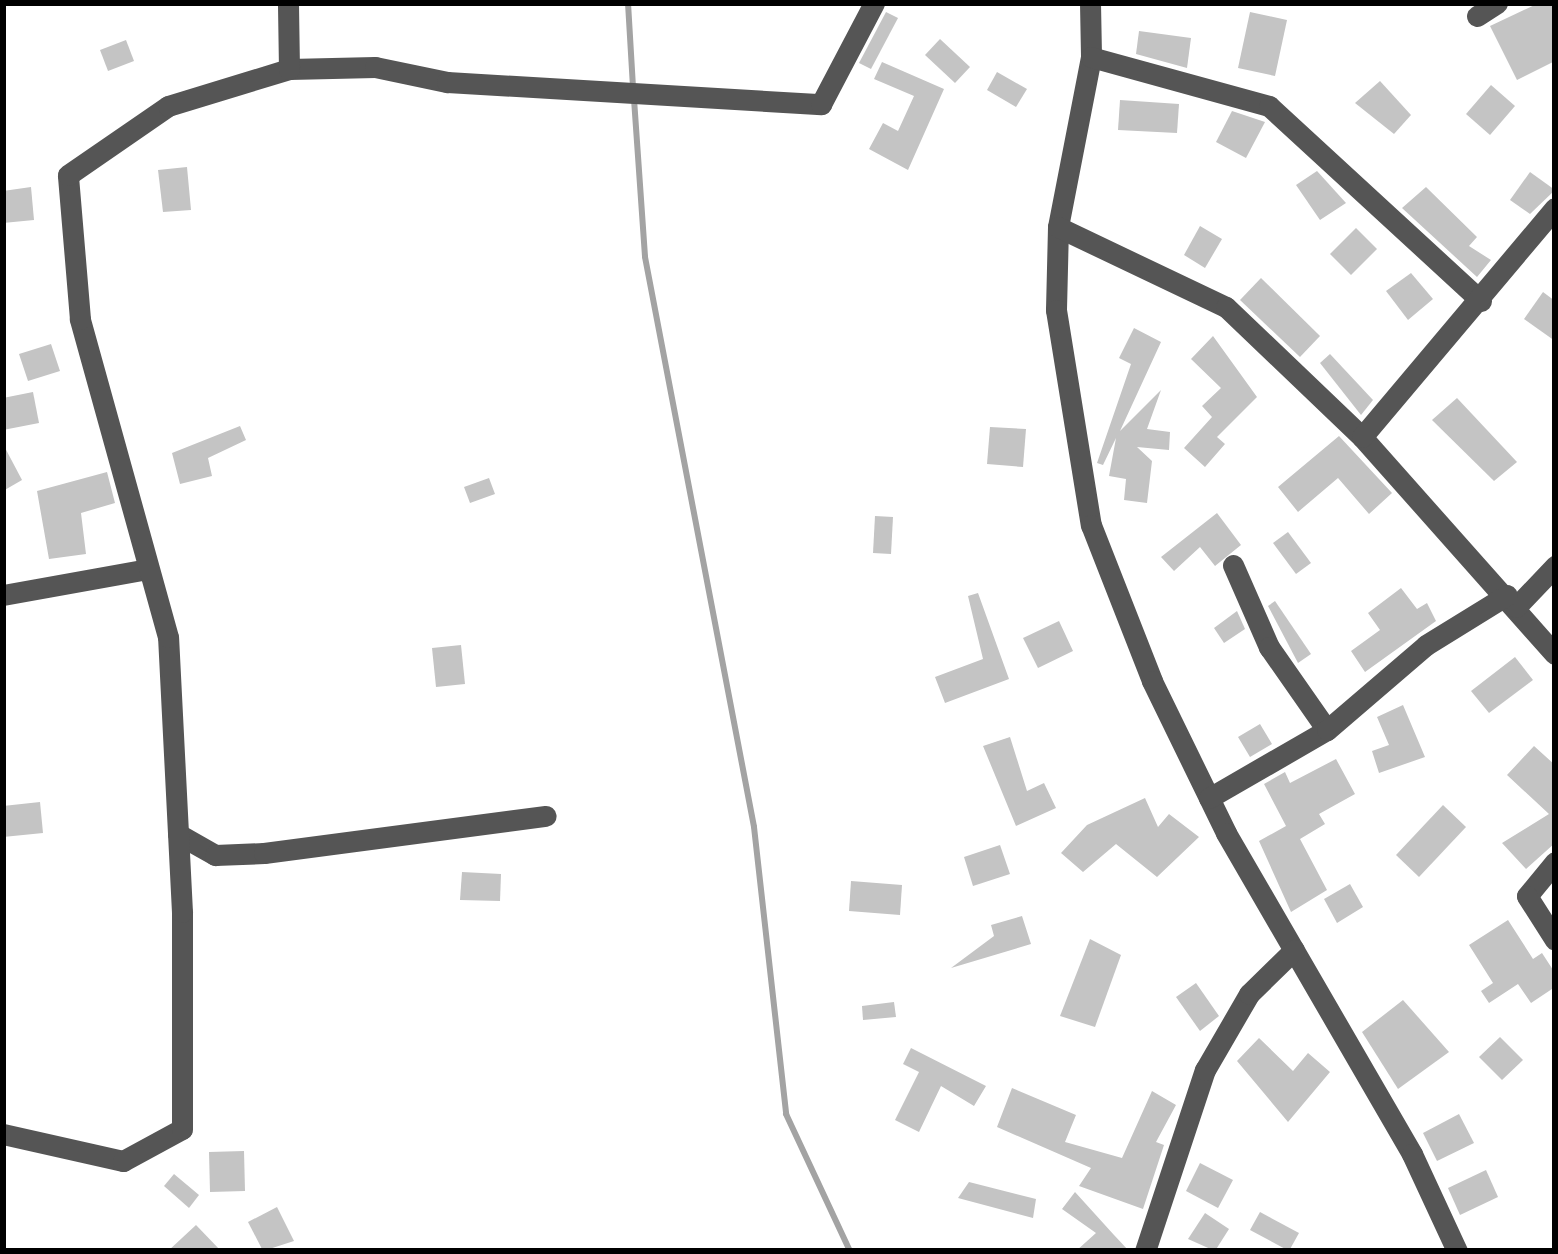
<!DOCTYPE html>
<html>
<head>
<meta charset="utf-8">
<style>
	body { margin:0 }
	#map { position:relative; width:1558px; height:1254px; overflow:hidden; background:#fff; font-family:"Source Sans 3",sans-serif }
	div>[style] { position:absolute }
	.stream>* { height:6px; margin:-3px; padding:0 3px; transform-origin:3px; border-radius:3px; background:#a3a3a3 }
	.building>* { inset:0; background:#c4c4c4 }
	.street>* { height:21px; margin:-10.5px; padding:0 10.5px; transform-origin:10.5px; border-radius:10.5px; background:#555 }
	span { translate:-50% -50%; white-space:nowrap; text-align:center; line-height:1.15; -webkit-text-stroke:12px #fff; paint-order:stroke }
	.frame { position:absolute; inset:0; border:6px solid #000; pointer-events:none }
</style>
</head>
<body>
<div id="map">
	<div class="stream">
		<div style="left:628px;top:3px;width:83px;rotate:86.6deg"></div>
		<div style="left:634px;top:99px;width:158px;rotate:86deg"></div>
		<div style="left:645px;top:257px;width:580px;rotate:79.17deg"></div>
		<div style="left:754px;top:827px;width:289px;rotate:83.6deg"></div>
		<div style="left:786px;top:1114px;width:151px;rotate:65deg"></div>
	</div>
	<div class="building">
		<div style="clip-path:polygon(1539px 3px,1555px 3px,1555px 61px,1517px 80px,1490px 26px)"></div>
		<div style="clip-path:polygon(886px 12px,898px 18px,871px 69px,859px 63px)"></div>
		<div style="clip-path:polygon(1250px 12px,1287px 20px,1275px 76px,1238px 68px)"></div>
		<div style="clip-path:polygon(1139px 31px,1191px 38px,1187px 68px,1136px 54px)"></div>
		<div style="clip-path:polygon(940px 39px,970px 67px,955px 83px,925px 55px)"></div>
		<div style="clip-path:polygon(126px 40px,134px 61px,108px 71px,100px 50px)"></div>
		<div style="clip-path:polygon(882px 62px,944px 89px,908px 170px,869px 149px,883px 123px,898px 131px,914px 96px,874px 79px)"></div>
		<div style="clip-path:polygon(997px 72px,1027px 89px,1016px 107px,987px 90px)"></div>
		<div style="clip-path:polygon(1380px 81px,1411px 115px,1394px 134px,1355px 103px)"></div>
		<div style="clip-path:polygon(1491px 85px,1515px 106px,1490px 135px,1466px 114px)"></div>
		<div style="clip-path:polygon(1120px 100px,1179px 104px,1177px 133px,1118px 130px)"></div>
		<div style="clip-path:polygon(1232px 111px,1265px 122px,1246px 158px,1216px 142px)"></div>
		<div style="clip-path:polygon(187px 167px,191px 210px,163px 212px,158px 170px)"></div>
		<div style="clip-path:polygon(1317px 171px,1346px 203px,1320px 220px,1296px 185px)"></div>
		<div style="clip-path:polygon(1530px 172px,1555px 190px,1530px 214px,1510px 200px)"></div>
		<div style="clip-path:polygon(31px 187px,34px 220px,3px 223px,3px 191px)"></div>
		<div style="clip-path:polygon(1426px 187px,1477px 237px,1469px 246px,1491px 260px,1477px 277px,1402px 208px)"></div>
		<div style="clip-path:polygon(1200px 226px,1222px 239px,1205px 268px,1184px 255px)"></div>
		<div style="clip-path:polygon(1356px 228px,1377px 249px,1351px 275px,1330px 254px)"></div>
		<div style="clip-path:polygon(1411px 273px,1433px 299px,1408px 320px,1386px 291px)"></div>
		<div style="clip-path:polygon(1261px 278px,1320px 336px,1300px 357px,1240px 300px)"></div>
		<div style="clip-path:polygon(1543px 292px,1555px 301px,1555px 341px,1524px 319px)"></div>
		<div style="clip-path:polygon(1134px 328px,1161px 342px,1120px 431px,1161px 390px,1147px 429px,1170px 432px,1169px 450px,1137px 447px,1152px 461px,1147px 503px,1124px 500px,1126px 479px,1109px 476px,1116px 438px,1103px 465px,1097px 463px,1131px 364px,1119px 358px)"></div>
		<div style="clip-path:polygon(1213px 336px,1257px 397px,1217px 437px,1225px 444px,1205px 467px,1184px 448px,1212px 417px,1202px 406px,1221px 388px,1191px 359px)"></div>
		<div style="clip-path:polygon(51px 344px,60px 371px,28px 381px,19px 354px)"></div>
		<div style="clip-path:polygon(1330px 354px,1373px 400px,1361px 415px,1320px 363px)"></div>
		<div style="clip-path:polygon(33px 392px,39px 423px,3px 430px,3px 398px)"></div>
		<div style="clip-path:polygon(1457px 398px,1517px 462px,1494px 481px,1432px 420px)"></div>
		<div style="clip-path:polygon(240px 426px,246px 440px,208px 458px,212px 476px,180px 484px,172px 453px)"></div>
		<div style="clip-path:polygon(990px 427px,1026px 429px,1023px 467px,987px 464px)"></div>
		<div style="clip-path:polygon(1339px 436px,1392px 493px,1369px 514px,1338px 478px,1298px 512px,1278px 487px)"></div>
		<div style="clip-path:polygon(3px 444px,22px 480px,3px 491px)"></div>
		<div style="clip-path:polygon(107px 472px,115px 503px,81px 513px,86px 554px,49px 559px,37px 491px)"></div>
		<div style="clip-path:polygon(489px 478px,495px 494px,470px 503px,464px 487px)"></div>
		<div style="clip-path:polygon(1217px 513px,1241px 545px,1215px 566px,1200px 547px,1174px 571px,1161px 557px)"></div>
		<div style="clip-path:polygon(875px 516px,893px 517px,891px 554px,873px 553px)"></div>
		<div style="clip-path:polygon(1288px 532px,1311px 563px,1296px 574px,1273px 543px)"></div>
		<div style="clip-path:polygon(1401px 588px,1417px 609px,1427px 603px,1436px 621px,1365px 672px,1351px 651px,1380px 630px,1368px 613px)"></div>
		<div style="clip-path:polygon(978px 593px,1009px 679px,945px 703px,935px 677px,983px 659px,968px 596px)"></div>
		<div style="clip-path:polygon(1275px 601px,1311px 654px,1298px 663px,1268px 606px)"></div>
		<div style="clip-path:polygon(1237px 611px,1245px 629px,1224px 643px,1214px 628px)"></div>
		<div style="clip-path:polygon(1059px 621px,1073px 651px,1038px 668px,1023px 638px)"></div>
		<div style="clip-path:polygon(461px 645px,465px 684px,436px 687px,432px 648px)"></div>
		<div style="clip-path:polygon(1515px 657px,1533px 680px,1489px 713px,1471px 691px)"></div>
		<div style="clip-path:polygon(1403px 705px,1425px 757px,1379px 773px,1372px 751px,1389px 745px,1377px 717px)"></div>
		<div style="clip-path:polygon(1260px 724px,1272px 744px,1250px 757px,1238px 737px)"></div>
		<div style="clip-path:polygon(1010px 737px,1027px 791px,1044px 783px,1056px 808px,1016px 826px,983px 746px)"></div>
		<div style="clip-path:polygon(1534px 746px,1555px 765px,1555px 843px,1526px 869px,1502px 843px,1549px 814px,1507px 775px)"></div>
		<div style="clip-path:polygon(1336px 759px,1355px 794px,1319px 814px,1325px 824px,1300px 839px,1327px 890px,1291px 912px,1259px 841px,1286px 826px,1264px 784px,1285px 772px,1290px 783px)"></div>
		<div style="clip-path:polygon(1145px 798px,1158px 827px,1169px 814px,1199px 837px,1157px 877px,1116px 844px,1083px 872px,1061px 853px,1087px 825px)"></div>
		<div style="clip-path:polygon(40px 802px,43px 833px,3px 837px,3px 806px)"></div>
		<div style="clip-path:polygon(1443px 805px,1466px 827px,1419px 877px,1396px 855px)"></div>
		<div style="clip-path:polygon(1000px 845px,1010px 874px,973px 886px,964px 857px)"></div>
		<div style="clip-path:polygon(462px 872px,501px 874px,500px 901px,460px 900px)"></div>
		<div style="clip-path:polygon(851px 881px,902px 885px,900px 915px,849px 911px)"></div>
		<div style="clip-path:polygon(1350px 884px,1363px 907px,1337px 923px,1324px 899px)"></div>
		<div style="clip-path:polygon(1022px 916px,1031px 944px,951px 968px,994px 936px,991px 925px)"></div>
		<div style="clip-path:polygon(1508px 920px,1533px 959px,1542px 953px,1555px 973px,1555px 987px,1531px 1003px,1518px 984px,1489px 1003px,1481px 991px,1493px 983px,1469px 945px)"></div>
		<div style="clip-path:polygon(1090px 939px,1121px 955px,1095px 1027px,1060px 1016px)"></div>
		<div style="clip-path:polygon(1196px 983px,1219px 1016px,1200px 1031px,1176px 997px)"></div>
		<div style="clip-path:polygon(1403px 1000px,1449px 1052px,1398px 1089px,1362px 1032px)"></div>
		<div style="clip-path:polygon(894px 1002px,896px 1017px,863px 1020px,862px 1006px)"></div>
		<div style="clip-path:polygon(1500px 1037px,1523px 1060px,1502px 1080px,1479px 1057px)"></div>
		<div style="clip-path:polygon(1259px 1038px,1293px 1071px,1308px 1053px,1330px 1072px,1288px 1122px,1237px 1061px)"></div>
		<div style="clip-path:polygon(911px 1048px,986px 1086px,974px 1106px,941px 1086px,919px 1132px,895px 1120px,919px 1072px,903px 1064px)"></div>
		<div style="clip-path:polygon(1012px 1088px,1076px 1115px,1065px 1142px,1122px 1158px,1152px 1091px,1176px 1105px,1156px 1142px,1164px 1145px,1143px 1209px,1079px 1186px,1091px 1168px,997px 1127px)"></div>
		<div style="clip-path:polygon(1459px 1114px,1474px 1143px,1437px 1161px,1423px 1133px)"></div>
		<div style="clip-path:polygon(244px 1151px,245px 1191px,210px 1192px,209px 1152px)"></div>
		<div style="clip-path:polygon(1200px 1163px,1233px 1180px,1218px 1208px,1186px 1191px)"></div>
		<div style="clip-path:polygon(1486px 1170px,1498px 1197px,1460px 1215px,1448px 1188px)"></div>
		<div style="clip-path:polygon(174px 1174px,199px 1195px,189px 1208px,164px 1186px)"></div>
		<div style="clip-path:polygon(969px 1182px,1036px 1199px,1033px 1218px,958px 1198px)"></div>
		<div style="clip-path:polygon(1075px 1192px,1114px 1235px,1129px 1251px,1076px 1251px,1096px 1233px,1062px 1209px)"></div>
		<div style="clip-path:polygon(277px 1207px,294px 1241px,263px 1251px,248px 1222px)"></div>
		<div style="clip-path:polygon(1260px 1212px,1299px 1233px,1289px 1251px,1250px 1230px)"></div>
		<div style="clip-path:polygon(1205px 1213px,1229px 1229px,1215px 1251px,1188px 1239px)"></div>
		<div style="clip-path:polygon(196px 1225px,221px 1251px,168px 1251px)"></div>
	</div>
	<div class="street">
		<div style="left:1090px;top:3px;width:54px;rotate:88.9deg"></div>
		<div style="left:1091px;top:57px;width:173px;rotate:101deg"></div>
		<div style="left:1058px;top:227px;width:83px;rotate:91.4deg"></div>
		<div style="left:1056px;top:310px;width:218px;rotate:80.8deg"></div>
		<div style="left:1091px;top:525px;width:168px;rotate:68.6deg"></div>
		<div style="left:1152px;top:681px;width:169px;rotate:64deg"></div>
		<div style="left:1226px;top:833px;width:371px;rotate:59.9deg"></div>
		<div style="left:1412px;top:1154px;width:107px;rotate:65.1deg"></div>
		<div style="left:1477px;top:16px;width:24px;rotate:-33deg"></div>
		<div style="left:1091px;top:57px;width:185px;rotate:15.4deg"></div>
		<div style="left:1269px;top:106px;width:288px;rotate:42.6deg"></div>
		<div style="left:289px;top:69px;width:86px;rotate:-1.3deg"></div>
		<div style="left:375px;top:67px;width:74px;rotate:11.8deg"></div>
		<div style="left:447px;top:82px;width:375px;rotate:3.4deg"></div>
		<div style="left:821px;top:104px;width:114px;rotate:-62.3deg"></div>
		<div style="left:1058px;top:227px;width:186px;rotate:25.5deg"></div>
		<div style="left:1226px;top:307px;width:188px;rotate:43.7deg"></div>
		<div style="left:1362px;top:437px;width:290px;rotate:48.4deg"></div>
		<div style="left:1362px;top:437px;width:299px;rotate:-49.9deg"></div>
		<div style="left:1233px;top:565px;width:90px;rotate:66.3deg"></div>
		<div style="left:1269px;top:647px;width:101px;rotate:55.1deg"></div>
		<div style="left:3px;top:595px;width:147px;rotate:-10.2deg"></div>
		<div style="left:1516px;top:607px;width:57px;rotate:-46.4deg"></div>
		<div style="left:1209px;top:798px;width:136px;rotate:-30deg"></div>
		<div style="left:1327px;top:730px;width:130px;rotate:-40.6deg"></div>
		<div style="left:1426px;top:645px;width:95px;rotate:-31.7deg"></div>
		<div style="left:178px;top:834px;width:43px;rotate:29.6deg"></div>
		<div style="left:215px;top:855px;width:49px;rotate:-2.3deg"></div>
		<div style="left:264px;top:853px;width:284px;rotate:-7.5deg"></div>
		<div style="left:1555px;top:862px;width:44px;rotate:129.5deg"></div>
		<div style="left:1527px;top:896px;width:52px;rotate:57.5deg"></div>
		<div style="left:3px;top:1134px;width:123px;rotate:12.7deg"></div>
		<div style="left:123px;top:1161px;width:67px;rotate:-28.5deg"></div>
		<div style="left:182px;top:1129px;width:217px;rotate:-90deg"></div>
		<div style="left:182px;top:912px;width:275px;rotate:-92.9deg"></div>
		<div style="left:168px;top:637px;width:330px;rotate:-105.5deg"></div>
		<div style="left:80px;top:319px;width:144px;rotate:-94.8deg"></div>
		<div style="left:68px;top:175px;width:121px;rotate:-34.6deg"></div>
		<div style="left:168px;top:106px;width:127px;rotate:-17deg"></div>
		<div style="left:289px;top:69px;width:66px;rotate:-90.9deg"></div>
		<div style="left:1145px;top:1251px;width:191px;rotate:-71.7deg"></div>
		<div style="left:1205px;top:1070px;width:88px;rotate:-59.9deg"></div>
		<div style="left:1249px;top:994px;width:63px;rotate:-44.4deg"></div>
	</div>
	<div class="frame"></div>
</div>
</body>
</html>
